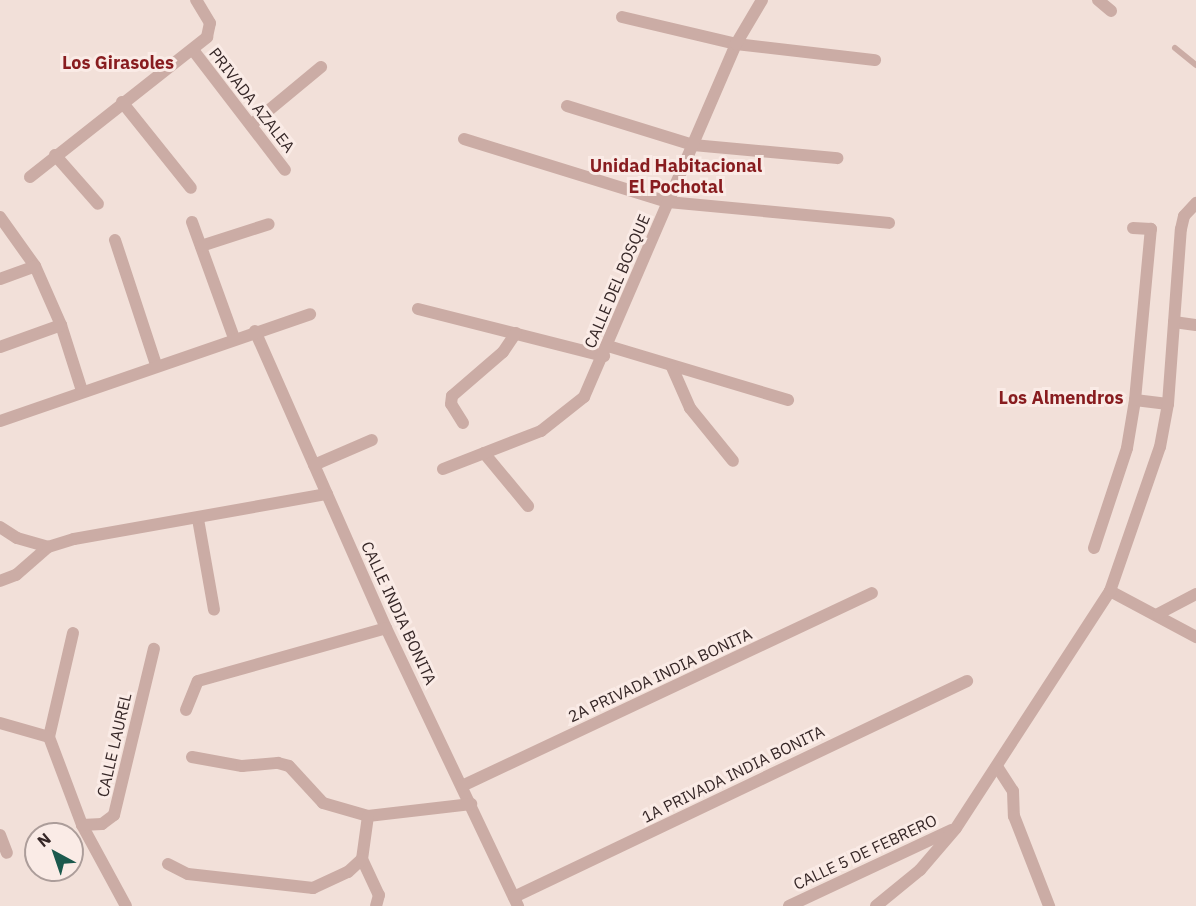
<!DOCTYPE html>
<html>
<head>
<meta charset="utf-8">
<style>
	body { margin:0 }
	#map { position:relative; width:1196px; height:906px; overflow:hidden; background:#f2e0d9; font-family:"IBM Plex Sans",sans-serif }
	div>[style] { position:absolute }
	.lane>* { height:6px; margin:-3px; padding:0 3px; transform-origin:3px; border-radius:3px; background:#cbaca5 }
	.street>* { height:12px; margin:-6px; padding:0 6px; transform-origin:6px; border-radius:6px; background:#cbaca5 }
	span { translate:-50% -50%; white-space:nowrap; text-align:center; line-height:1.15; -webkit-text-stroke:6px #faebe6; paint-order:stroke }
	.street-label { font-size:16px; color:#362727 }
	.neighbourhood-label { font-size:18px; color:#881c1f; font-weight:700 }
	.north { position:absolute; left:24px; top:822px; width:60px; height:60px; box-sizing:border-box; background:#faebe6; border:2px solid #ac9d9a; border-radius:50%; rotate:320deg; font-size:16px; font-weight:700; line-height:24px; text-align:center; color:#362727 }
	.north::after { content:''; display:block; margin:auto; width:21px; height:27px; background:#1b594d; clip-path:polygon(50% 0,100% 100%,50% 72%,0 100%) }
</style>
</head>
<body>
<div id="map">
	<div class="lane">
		<div style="left:1175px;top:48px;width:27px;rotate:39deg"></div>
	</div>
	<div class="street">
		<div style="left:1098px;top:0;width:17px;rotate:40deg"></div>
		<div style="left:622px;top:17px;width:117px;rotate:13.3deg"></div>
		<div style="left:736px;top:44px;width:140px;rotate:6.6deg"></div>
		<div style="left:193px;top:50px;width:151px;rotate:52.5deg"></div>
		<div style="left:122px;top:102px;width:110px;rotate:51.3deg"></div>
		<div style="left:567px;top:106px;width:132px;rotate:17.2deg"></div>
		<div style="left:693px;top:145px;width:145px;rotate:5.2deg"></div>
		<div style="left:251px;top:125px;width:91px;rotate:-39.6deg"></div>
		<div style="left:464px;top:139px;width:214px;rotate:17.2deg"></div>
		<div style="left:668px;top:202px;width:222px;rotate:5.4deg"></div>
		<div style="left:55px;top:155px;width:65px;rotate:48.7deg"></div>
		<div style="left:30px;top:177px;width:226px;rotate:-38.3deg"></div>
		<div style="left:207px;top:37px;width:14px;rotate:-78deg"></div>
		<div style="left:210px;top:23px;width:27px;rotate:-121deg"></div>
		<div style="left:0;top:217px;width:60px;rotate:54.5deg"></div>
		<div style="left:35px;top:266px;width:64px;rotate:66.2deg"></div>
		<div style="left:61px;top:325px;width:69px;rotate:72.3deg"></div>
		<div style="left:192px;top:222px;width:123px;rotate:70.1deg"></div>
		<div style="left:115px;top:240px;width:132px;rotate:71.8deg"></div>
		<div style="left:201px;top:246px;width:71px;rotate:-17.9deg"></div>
		<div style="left:0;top:279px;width:37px;rotate:-20deg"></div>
		<div style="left:418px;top:309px;width:192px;rotate:14.2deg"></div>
		<div style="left:1174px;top:322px;width:22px;rotate:8deg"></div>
		<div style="left:255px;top:331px;width:325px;rotate:66.2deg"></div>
		<div style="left:386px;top:628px;width:308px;rotate:64.6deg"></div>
		<div style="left:608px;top:346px;width:188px;rotate:16.7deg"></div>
		<div style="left:0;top:347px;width:65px;rotate:-19.8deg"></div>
		<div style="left:672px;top:367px;width:45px;rotate:66.3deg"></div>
		<div style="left:690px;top:408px;width:68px;rotate:50.9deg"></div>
		<div style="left:1135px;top:400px;width:33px;rotate:7deg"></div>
		<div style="left:0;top:421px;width:328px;rotate:-19deg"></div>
		<div style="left:463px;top:423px;width:22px;rotate:-122deg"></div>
		<div style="left:451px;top:404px;width:8px;rotate:-83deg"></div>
		<div style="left:452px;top:396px;width:67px;rotate:-40.8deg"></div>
		<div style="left:503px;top:352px;width:23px;rotate:-56deg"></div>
		<div style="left:484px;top:453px;width:69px;rotate:50.3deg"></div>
		<div style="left:314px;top:465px;width:63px;rotate:-23.3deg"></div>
		<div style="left:443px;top:469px;width:105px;rotate:-21.2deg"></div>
		<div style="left:541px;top:431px;width:55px;rotate:-38.3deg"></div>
		<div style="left:584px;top:397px;width:384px;rotate:-66.7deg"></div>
		<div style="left:736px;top:44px;width:51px;rotate:-59.4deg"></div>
		<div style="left:198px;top:519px;width:92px;rotate:80deg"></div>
		<div style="left:0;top:527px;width:20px;rotate:33deg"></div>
		<div style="left:17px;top:538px;width:32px;rotate:16deg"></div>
		<div style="left:1094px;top:548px;width:105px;rotate:-71.7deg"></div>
		<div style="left:1127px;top:448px;width:49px;rotate:-80.5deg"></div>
		<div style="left:1135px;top:400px;width:172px;rotate:-84.7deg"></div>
		<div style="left:1151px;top:229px;width:18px;rotate:-177deg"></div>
		<div style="left:0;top:581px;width:17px;rotate:-21deg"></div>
		<div style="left:16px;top:575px;width:43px;rotate:-41.2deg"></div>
		<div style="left:48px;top:547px;width:27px;rotate:-17deg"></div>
		<div style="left:74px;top:539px;width:257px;rotate:-10.1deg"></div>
		<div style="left:1110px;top:591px;width:98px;rotate:28.1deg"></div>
		<div style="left:1158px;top:614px;width:43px;rotate:-27.8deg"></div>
		<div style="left:73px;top:633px;width:107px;rotate:103deg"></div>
		<div style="left:49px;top:737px;width:94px;rotate:69.4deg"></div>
		<div style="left:82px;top:825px;width:92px;rotate:61.5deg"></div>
		<div style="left:186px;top:710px;width:31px;rotate:-68deg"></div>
		<div style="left:198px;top:681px;width:195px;rotate:-15.7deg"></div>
		<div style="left:0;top:723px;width:51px;rotate:15.9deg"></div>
		<div style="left:192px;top:757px;width:51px;rotate:10.2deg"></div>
		<div style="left:242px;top:766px;width:36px;rotate:-5deg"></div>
		<div style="left:278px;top:763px;width:11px;rotate:15deg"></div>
		<div style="left:289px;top:766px;width:50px;rotate:47.4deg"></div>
		<div style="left:323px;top:803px;width:47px;rotate:16.1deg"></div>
		<div style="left:368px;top:816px;width:104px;rotate:-6.6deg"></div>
		<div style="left:998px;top:768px;width:27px;rotate:57deg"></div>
		<div style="left:1013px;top:791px;width:25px;rotate:88deg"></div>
		<div style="left:1014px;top:816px;width:97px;rotate:68.7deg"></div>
		<div style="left:462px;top:786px;width:453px;rotate:-25.2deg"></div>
		<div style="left:368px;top:816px;width:43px;rotate:97.9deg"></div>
		<div style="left:362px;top:859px;width:40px;rotate:65deg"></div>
		<div style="left:379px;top:895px;width:11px;rotate:105deg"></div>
		<div style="left:82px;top:825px;width:20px;rotate:-3deg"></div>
		<div style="left:102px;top:824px;width:15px;rotate:-37deg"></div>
		<div style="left:114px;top:815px;width:171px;rotate:-76.5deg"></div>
		<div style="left:0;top:835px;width:19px;rotate:69deg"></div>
		<div style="left:168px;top:864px;width:22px;rotate:27deg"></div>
		<div style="left:188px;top:874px;width:126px;rotate:6.4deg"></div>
		<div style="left:313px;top:888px;width:38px;rotate:-25deg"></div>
		<div style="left:348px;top:872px;width:19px;rotate:-43deg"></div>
		<div style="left:514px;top:897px;width:502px;rotate:-25.49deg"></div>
		<div style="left:789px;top:906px;width:179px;rotate:-25.1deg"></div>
		<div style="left:876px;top:906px;width:57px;rotate:-39.3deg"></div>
		<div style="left:920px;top:870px;width:55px;rotate:-49.4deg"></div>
		<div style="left:956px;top:828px;width:283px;rotate:-57deg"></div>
		<div style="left:1110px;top:591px;width:152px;rotate:-70.9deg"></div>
		<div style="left:1160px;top:447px;width:44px;rotate:-79.5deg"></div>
		<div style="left:1168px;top:404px;width:175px;rotate:-85.8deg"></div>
		<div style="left:1181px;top:229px;width:13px;rotate:-77deg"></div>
		<div style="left:1184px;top:216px;width:18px;rotate:-47deg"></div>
	</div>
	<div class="street-label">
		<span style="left:252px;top:100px;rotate:52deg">PRIVADA AZALEA</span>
		<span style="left:617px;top:281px;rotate:-67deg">CALLE DEL BOSQUE</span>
		<span style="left:399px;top:613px;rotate:65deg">CALLE INDIA BONITA</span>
		<span style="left:660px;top:675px;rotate:-25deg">2A PRIVADA INDIA BONITA</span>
		<span style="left:114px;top:745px;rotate:-77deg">CALLE LAUREL</span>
		<span style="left:733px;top:774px;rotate:-26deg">1A PRIVADA INDIA BONITA</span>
		<span style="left:865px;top:852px;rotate:-25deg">CALLE 5 DE FEBRERO</span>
	</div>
	<div class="neighbourhood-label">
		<span style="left:118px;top:63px">Los Girasoles</span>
		<span style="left:676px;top:177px">Unidad Habitacional<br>El Pochotal</span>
		<span style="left:1061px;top:398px">Los Almendros</span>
	</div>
	<div class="north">N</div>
</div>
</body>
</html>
